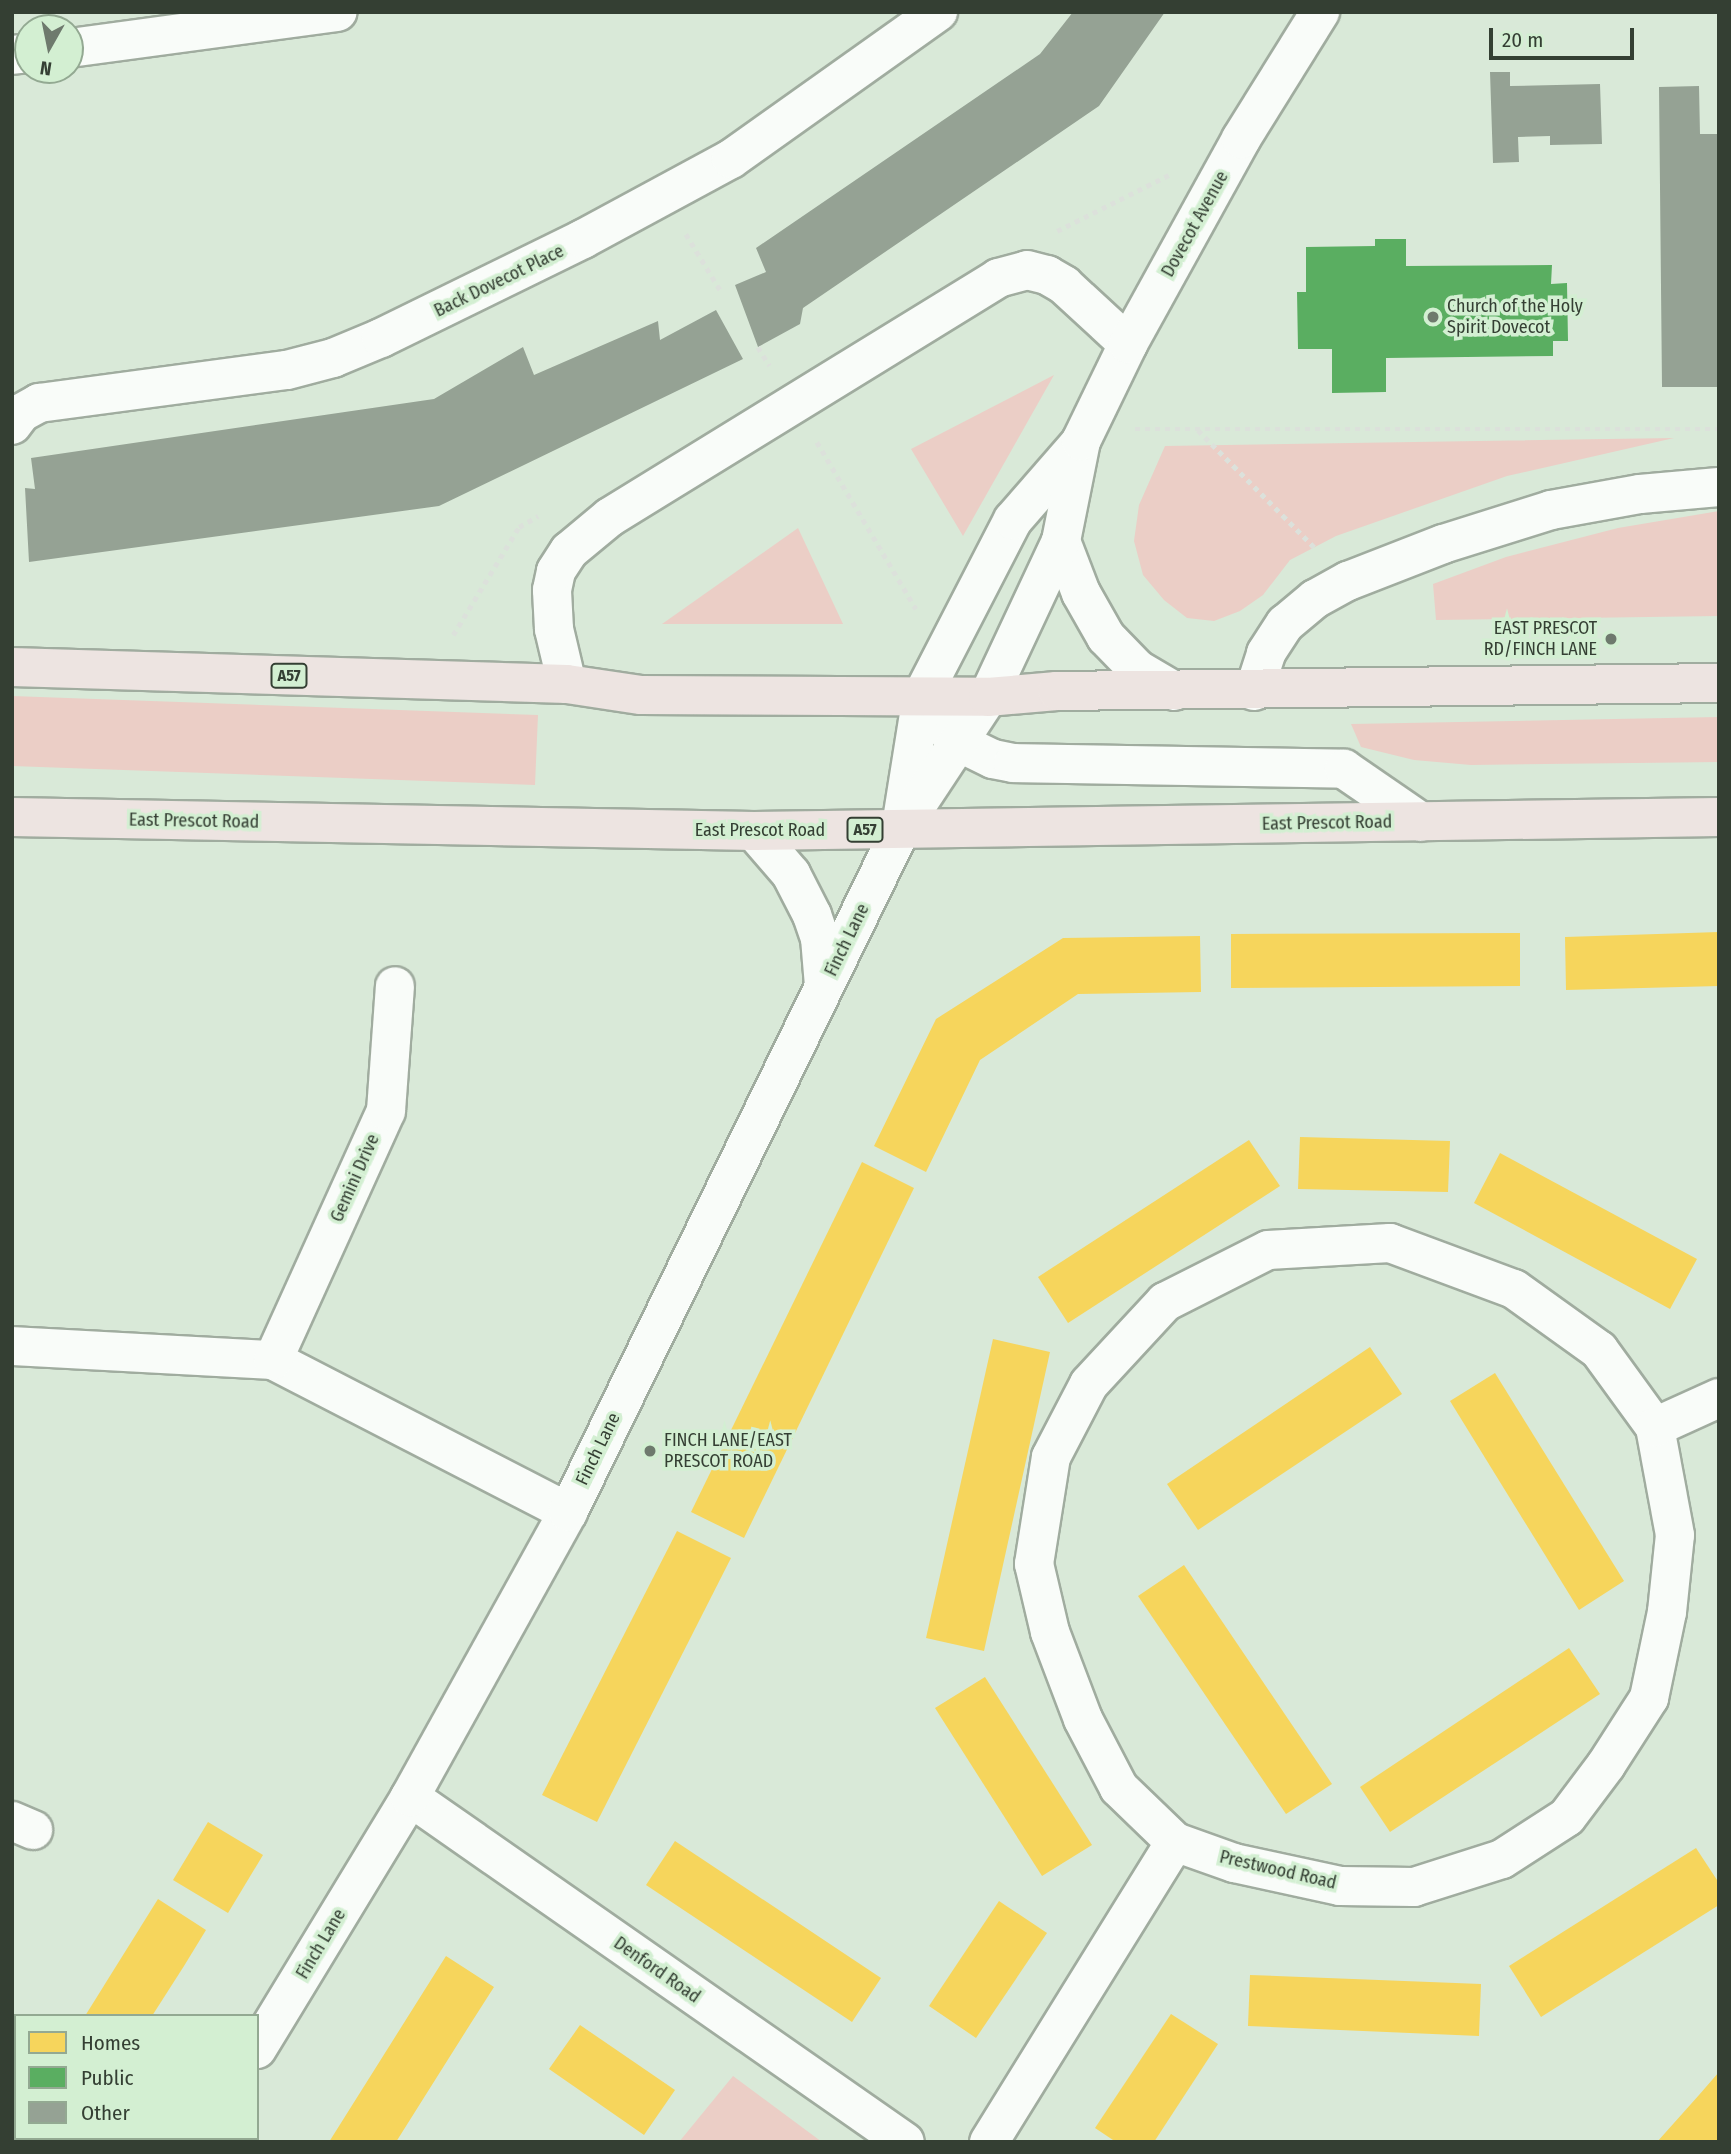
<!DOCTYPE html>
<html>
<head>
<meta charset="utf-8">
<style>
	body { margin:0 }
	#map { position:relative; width:1731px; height:2154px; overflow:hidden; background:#d9e9d8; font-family:"Fira Sans Condensed",sans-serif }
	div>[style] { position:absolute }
	.green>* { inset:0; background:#ebcec6 }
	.homes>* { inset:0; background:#f6d55c }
	.public>* { inset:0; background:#5aae61 }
	.building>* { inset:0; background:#95a294 }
	.path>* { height:4.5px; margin-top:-2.25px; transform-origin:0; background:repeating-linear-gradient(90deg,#dce1db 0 5px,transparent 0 10px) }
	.roads { filter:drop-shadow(2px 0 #a0ac9f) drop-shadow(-2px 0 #a0ac9f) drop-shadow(0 2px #a0ac9f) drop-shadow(0 -2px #a0ac9f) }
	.minor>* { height:38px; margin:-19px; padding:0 19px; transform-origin:19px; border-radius:19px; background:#f9fcf9 }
	.highway>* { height:38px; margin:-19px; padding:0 19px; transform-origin:19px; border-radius:19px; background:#ede4e1 }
	.dots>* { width:19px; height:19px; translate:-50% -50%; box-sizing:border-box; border:4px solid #d3efd2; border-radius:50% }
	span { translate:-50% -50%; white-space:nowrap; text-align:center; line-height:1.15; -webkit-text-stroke:7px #d3efd2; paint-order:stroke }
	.shield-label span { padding:2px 5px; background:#d3efd2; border:2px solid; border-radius:5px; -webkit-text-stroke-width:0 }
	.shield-label { font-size:16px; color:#343f33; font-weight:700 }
	.street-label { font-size:18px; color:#343f33 }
	.poi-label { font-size:18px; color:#343f33 }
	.left { translate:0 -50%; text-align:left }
	.right { translate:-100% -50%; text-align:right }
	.frame { position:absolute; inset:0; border:14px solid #343f33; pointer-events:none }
	.legend { position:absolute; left:14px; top:2014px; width:245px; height:126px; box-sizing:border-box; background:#d3efd2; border:2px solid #93a992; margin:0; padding:9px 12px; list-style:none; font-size:21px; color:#343f33 }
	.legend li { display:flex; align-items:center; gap:14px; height:35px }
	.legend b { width:35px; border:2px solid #93a992 }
	.north { position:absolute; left:14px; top:14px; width:70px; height:70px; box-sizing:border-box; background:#d3efd2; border:2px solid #93a992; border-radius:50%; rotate:189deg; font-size:19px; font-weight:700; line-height:28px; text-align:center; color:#343f33 }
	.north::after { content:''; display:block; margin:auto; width:24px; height:32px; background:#6e7a6d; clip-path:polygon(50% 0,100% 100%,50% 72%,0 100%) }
	.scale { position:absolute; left:1489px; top:28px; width:145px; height:32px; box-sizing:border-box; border:4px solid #343f33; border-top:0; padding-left:9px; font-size:21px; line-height:24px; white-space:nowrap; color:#343f33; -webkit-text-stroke:5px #d3efd2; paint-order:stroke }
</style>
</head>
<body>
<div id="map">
	<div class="green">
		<div style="clip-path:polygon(1054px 375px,963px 536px,911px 449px)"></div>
		<div style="clip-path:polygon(1674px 438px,1507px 476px,1336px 536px,1290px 560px,1263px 595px,1240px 611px,1214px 621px,1187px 618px,1164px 600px,1143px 575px,1134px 541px,1139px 505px,1165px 446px)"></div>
		<div style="clip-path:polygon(1719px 511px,1719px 616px,1436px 620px,1433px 584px,1506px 557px,1618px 528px)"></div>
		<div style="clip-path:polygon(798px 528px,843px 624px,662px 624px)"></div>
		<div style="clip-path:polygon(12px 696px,538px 715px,535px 785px,12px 766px)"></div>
		<div style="clip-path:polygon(1719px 717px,1719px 762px,1471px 765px,1414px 760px,1361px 747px,1351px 724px)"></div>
		<div style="clip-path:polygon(733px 2076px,822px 2142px,679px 2142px)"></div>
	</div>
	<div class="homes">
		<div style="clip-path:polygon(1719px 932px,1719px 986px,1566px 990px,1565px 937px)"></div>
		<div style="clip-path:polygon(1520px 933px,1520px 986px,1231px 988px,1231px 934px)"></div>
		<div style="clip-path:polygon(1200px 936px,1201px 992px,1078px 994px,980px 1060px,926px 1172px,874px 1146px,936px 1019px,1063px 938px)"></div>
		<div style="clip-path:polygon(1300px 1137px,1450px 1141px,1448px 1192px,1298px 1189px)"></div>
		<div style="clip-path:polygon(1249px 1140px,1280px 1186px,1068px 1323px,1038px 1277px)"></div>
		<div style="clip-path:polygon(1500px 1153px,1697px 1259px,1670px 1309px,1474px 1203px)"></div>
		<div style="clip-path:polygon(862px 1162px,914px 1188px,744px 1538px,691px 1512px)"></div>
		<div style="clip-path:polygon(993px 1339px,1050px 1352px,984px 1651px,926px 1638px)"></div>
		<div style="clip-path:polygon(1370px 1347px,1402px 1394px,1198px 1530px,1167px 1484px)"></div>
		<div style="clip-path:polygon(1495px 1373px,1624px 1581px,1579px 1610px,1450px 1401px)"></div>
		<div style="clip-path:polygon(677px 1531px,731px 1558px,597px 1822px,542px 1795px)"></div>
		<div style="clip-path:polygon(1184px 1565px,1332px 1784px,1286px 1814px,1138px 1596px)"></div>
		<div style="clip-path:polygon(1569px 1648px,1600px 1694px,1390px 1832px,1360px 1787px)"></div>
		<div style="clip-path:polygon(985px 1677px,1092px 1845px,1042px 1876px,935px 1708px)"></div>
		<div style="clip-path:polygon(208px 1822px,263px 1855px,228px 1913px,173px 1880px)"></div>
		<div style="clip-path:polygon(675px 1841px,881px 1978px,852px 2022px,646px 1885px)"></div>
		<div style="clip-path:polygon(1696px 1848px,1719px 1883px,1719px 1905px,1541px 2017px,1509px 1966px)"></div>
		<div style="clip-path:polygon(158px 1899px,206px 1930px,184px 1966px,152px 2016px,85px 2016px)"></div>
		<div style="clip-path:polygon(999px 1901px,1047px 1933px,976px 2038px,929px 2006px)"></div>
		<div style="clip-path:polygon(446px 1956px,494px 1987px,471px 2023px,396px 2142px,329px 2142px)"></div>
		<div style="clip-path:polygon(1250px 1975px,1481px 1984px,1479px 2036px,1248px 2026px)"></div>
		<div style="clip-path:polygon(1171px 2014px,1218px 2044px,1154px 2142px,1116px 2142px,1095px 2128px)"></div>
		<div style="clip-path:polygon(580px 2025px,675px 2090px,644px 2135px,549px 2069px)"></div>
		<div style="clip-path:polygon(1719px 2072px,1719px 2142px,1657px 2142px,1699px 2095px)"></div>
	</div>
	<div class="public">
		<div style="clip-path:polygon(1375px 239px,1406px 239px,1406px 266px,1552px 265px,1551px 284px,1567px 283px,1568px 341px,1553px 341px,1553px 356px,1386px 358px,1386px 392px,1332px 393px,1332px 349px,1298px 349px,1297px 292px,1306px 292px,1306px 247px,1375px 246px)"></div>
	</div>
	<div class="building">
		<div style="clip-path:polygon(1073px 12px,1165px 12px,1099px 106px,803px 308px,800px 324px,758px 347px,735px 285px,766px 272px,756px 248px,1040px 54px)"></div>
		<div style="clip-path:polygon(1490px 72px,1510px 72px,1510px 86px,1600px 84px,1602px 144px,1550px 145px,1550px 136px,1518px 137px,1519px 162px,1493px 163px)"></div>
		<div style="clip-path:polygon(1699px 86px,1700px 134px,1719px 134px,1719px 387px,1662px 387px,1659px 87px)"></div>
		<div style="clip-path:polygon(716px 310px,743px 359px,439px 506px,29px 562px,25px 488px,35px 489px,31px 458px,434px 399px,523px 347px,534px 375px,658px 321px,660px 340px)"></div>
	</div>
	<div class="path">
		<div style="left:1057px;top:231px;width:125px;rotate:-26.6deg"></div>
		<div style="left:686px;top:234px;width:69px;rotate:58.6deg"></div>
		<div style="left:758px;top:347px;width:22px;rotate:58deg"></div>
		<div style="left:1135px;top:429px;width:584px"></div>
		<div style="left:1198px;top:430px;width:166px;rotate:45.2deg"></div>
		<div style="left:817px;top:442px;width:194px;rotate:59.3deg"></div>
		<div style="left:453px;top:635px;width:127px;rotate:-58.6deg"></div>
		<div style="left:519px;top:527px;width:22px;rotate:-30deg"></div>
	</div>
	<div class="roads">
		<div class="minor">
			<div style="left:70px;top:48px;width:270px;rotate:-7.7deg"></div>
			<div style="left:12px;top:55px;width:16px;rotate:-7deg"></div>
			<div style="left:12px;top:425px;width:15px;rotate:-53deg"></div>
			<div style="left:21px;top:413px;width:21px;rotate:-29deg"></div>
			<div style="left:39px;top:403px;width:250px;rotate:-7.6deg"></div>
			<div style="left:287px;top:370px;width:48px;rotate:-14.6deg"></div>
			<div style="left:333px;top:358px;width:52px;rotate:-22.6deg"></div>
			<div style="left:381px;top:338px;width:225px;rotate:-26.1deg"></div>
			<div style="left:583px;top:239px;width:168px;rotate:-28.4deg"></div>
			<div style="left:731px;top:159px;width:254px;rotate:-35.4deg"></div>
			<div style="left:1061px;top:541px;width:56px;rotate:69deg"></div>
			<div style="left:1081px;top:593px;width:51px;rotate:60.4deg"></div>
			<div style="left:1106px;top:637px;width:45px;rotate:45.9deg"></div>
			<div style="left:1137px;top:669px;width:43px;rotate:30.7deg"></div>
			<div style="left:567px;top:684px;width:57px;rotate:-103.3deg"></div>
			<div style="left:554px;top:629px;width:39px;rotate:-93deg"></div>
			<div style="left:552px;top:590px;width:19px;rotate:-78deg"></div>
			<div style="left:556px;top:571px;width:24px;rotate:-57deg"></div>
			<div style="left:569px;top:551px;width:53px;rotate:-39.7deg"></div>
			<div style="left:610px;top:517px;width:456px;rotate:-31.6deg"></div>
			<div style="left:998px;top:278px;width:30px;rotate:-15deg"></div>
			<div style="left:1027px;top:270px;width:21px;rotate:14deg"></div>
			<div style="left:1047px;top:275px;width:20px;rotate:30deg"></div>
			<div style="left:1064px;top:285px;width:87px;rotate:42.7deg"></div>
			<div style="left:1254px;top:691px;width:40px;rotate:-72deg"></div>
			<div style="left:1266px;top:653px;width:35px;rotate:-57deg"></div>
			<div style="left:1285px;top:624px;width:39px;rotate:-40deg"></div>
			<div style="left:1315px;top:599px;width:38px;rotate:-29deg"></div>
			<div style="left:1348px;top:581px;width:102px;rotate:-21.3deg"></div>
			<div style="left:1443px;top:544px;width:113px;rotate:-17.5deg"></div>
			<div style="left:1551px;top:510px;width:90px;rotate:-10.2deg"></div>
			<div style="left:1640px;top:494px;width:79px;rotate:-5.1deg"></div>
			<div style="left:922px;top:696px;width:20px;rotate:63deg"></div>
			<div style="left:931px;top:714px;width:39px;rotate:46deg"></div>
			<div style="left:958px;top:742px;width:39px;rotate:26deg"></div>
			<div style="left:993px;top:759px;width:20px;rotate:11deg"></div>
			<div style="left:1013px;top:763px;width:331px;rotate:1deg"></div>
			<div style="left:1344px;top:769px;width:93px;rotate:34.5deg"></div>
			<div style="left:903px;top:814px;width:120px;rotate:-80.9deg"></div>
			<div style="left:922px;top:696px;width:198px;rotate:-62.7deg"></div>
			<div style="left:1013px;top:520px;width:102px;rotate:-49deg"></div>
			<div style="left:754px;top:831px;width:57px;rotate:49.3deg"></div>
			<div style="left:791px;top:874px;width:46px;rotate:62.9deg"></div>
			<div style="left:812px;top:915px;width:24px;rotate:71deg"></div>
			<div style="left:820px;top:938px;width:48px;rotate:85.2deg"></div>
			<div style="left:12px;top:1346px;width:261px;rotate:3.1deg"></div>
			<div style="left:273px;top:1360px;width:332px;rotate:27.3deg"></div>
			<div style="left:273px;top:1360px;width:273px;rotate:-65.6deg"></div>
			<div style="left:386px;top:1111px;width:125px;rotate:-85.9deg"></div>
			<div style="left:410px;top:1797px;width:603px;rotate:34.88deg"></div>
			<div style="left:12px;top:1821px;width:23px;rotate:23deg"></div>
			<div style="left:1175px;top:1842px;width:78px;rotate:-136deg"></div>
			<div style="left:1119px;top:1788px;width:78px;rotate:-117.6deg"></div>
			<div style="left:1083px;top:1719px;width:93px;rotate:-110.8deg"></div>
			<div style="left:1050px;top:1632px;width:70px;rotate:-103.2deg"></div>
			<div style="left:1034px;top:1564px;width:108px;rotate:-81deg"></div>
			<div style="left:1051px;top:1457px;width:82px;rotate:-62.5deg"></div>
			<div style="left:1089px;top:1384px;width:112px;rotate:-47.2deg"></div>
			<div style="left:1165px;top:1302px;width:115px;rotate:-26.8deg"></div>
			<div style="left:1268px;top:1250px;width:122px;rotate:-3.3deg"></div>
			<div style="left:1390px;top:1243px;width:132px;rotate:20.4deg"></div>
			<div style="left:1514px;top:1289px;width:105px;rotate:35.7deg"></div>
			<div style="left:1599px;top:1350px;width:95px;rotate:54deg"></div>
			<div style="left:257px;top:2049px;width:295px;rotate:-58.7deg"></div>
			<div style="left:410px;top:1797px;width:326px;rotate:-61deg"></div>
			<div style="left:568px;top:1512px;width:760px;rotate:-64.01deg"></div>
			<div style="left:901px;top:829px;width:158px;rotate:-56.6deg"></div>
			<div style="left:988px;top:697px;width:172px;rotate:-64.9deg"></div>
			<div style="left:1061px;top:541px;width:102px;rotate:-78.7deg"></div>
			<div style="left:1081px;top:441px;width:108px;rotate:-64.1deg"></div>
			<div style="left:1128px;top:344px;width:234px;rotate:-61.1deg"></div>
			<div style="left:1241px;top:139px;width:150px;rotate:-58.1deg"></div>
			<div style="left:201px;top:2142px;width:4px;rotate:-63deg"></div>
			<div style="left:989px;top:2142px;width:353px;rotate:-58.2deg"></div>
			<div style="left:1175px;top:1842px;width:63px;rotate:19.6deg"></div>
			<div style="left:1234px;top:1863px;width:108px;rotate:12.2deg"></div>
			<div style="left:1340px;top:1886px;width:74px;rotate:0.8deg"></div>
			<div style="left:1414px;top:1887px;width:92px;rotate:-17.7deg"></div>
			<div style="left:1502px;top:1859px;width:77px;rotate:-32.9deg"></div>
			<div style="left:1567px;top:1817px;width:65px;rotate:-53.1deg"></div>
			<div style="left:1606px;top:1765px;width:80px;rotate:-57.3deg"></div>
			<div style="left:1649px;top:1698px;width:88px;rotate:-78.2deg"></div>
			<div style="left:1667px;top:1612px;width:77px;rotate:-84.1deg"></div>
			<div style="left:1675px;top:1535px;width:110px;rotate:-100.5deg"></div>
			<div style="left:1655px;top:1427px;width:70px;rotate:-24.4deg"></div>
		</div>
		<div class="highway">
			<div style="left:12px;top:667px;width:555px;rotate:1.75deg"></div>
			<div style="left:567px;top:684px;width:75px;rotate:8.5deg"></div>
			<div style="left:641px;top:695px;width:347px;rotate:0.3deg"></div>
			<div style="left:988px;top:697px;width:69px;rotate:-5deg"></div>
			<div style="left:1057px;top:691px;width:662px;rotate:-0.69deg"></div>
			<div style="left:12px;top:817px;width:742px;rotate:1.08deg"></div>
			<div style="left:754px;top:831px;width:965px;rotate:-0.83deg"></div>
		</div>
	</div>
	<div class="dots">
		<div style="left:1433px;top:317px;background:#6e7a6d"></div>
		<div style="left:1611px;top:639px;background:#6e7a6d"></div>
		<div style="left:650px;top:1451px;background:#6e7a6d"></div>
	</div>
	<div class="shield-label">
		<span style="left:289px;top:676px">A57</span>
		<span style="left:865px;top:830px">A57</span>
	</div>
	<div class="street-label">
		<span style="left:1195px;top:224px;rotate:-61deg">Dovecot Avenue</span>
		<span style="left:499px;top:281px;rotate:-26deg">Back Dovecot Place</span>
		<span style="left:194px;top:821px;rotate:1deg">East Prescot Road</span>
		<span style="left:1327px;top:823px;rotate:-1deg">East Prescot Road</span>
		<span style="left:760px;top:830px">East Prescot Road</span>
		<span style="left:847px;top:940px;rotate:-64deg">Finch Lane</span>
		<span style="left:355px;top:1178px;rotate:-66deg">Gemini Drive</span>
		<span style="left:598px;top:1449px;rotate:-64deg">Finch Lane</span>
		<span style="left:1278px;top:1870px;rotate:13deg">Prestwood Road</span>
		<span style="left:321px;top:1944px;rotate:-59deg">Finch Lane</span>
		<span style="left:657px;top:1970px;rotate:35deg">Denford Road</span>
	</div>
	<div class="poi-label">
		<span class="left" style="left:1447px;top:317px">Church of the Holy<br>Spirit Dovecot</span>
		<span class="right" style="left:1597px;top:639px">EAST PRESCOT<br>RD/FINCH LANE</span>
		<span class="left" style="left:664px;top:1451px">FINCH LANE/EAST<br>PRESCOT ROAD</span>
	</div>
	<div class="frame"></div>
	<ul class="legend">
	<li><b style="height:19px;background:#f6d55c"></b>Homes</li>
	<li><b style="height:19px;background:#5aae61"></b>Public</li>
	<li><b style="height:19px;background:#95a294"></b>Other</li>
	</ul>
	<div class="north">N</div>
	<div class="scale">20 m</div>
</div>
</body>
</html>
